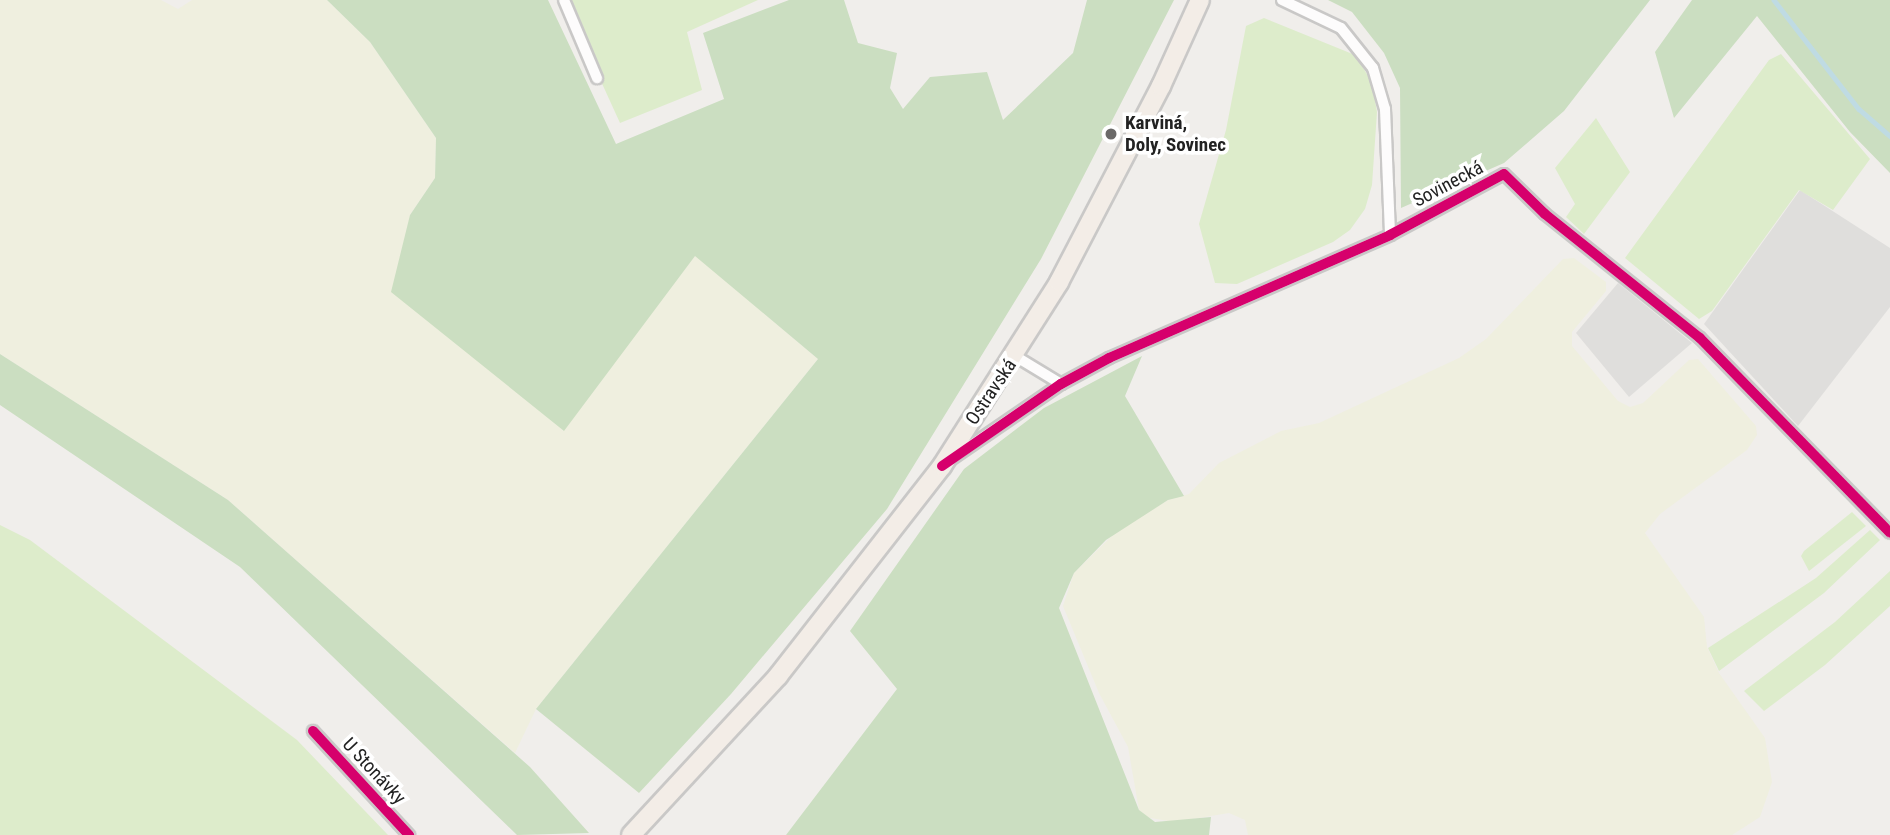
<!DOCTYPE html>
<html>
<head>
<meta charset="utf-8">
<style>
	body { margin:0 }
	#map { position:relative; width:1890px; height:835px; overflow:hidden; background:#f0eeeb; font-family:"Roboto Condensed",sans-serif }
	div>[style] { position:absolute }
	.residential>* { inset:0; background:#dfdedc }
	.farmland>* { inset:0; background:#efefdf }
	.grass>* { inset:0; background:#ddeccb }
	.forest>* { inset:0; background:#cbdec1 }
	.stream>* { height:4.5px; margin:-2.25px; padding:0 2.25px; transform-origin:2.25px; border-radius:2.25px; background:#bfdbe3 }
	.roads { filter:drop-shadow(2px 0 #c9c8c7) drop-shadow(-2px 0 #c9c8c7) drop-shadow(0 2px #c9c8c7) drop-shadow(0 -2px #c9c8c7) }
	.street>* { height:10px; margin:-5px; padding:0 5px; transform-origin:5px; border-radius:5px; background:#fdfcfc }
	.primary>* { height:18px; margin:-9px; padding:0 9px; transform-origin:9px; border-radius:9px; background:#f3ede7 }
	.cycleway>* { height:10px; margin:-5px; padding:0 5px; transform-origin:5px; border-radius:5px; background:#d6006c }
	.dots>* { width:19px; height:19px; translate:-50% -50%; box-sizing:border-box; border:4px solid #fff; border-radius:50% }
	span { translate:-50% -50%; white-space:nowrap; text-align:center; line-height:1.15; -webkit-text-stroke:7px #fff; paint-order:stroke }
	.poi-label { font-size:19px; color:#222; font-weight:700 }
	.left { translate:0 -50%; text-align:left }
	.street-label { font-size:19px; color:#222 }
</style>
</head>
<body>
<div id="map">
	<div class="residential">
		<div style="clip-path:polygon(1800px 190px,1890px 248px,1890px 307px,1798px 426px,1704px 324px)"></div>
		<div style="clip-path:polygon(1618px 283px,1692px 343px,1629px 397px,1576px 333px)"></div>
	</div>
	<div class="farmland">
		<div style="clip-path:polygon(0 0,161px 0,178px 9px,192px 0,327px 0,370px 42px,436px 138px,435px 178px,410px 215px,563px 431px,695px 255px,818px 359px,536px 709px,515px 753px,228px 500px,0 354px)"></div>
		<div style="clip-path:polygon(1574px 258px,1606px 282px,1606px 291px,1572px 332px,1572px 346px,1618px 401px,1630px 407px,1643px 403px,1689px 360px,1698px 359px,1756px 426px,1757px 435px,1747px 450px,1660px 514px,1645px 533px,1704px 617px,1707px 647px,1719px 673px,1765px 738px,1772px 782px,1760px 817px,1732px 835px,1248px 835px,1245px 820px,1229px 813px,1174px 822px,1145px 817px,1139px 810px,1128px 747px,1099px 693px,1063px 606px,1074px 573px,1117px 531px,1168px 500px,1189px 494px,1219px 463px,1281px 431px,1319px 423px,1459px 358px,1486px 339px,1563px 259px)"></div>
	</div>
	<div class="grass">
		<div style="clip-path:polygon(564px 0,758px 0,687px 32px,702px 90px,620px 123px)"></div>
		<div style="clip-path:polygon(1264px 18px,1355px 55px,1372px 82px,1377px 112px,1372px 185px,1365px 209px,1350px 230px,1333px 242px,1237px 284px,1215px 283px,1199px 224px,1226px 130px,1246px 26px)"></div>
		<div style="clip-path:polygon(1781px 54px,1870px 159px,1833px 210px,1799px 190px,1712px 311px,1699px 319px,1625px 258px,1769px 60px)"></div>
		<div style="clip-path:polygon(1596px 118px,1630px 172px,1584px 234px,1566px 217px,1575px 204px,1555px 168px)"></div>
		<div style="clip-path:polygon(1852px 512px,1866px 526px,1809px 571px,1801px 556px,1804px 551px)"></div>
		<div style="clip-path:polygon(0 525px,30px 540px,297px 740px,388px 835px,0 835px)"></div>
		<div style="clip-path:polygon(1870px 530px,1880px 540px,1824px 593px,1719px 671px,1708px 648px,1816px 578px)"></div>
		<div style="clip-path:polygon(1890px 571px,1890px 606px,1825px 665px,1764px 711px,1744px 691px,1835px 622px)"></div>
	</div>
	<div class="forest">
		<div style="clip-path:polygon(327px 0,548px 0,616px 144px,724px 99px,703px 33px,789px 0,844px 0,858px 43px,897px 53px,890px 88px,903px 109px,930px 77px,987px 72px,1003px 120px,1073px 53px,1087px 0,1174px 0,1041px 259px,887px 509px,731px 694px,639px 793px,536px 709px,818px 359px,695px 256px,564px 431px,391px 292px,410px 215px,435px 178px,436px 138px,370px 42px)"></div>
		<div style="clip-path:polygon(1328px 0,1650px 0,1564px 111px,1504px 163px,1401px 208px,1400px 88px,1384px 53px,1352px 12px)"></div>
		<div style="clip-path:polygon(1692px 0,1890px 0,1890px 173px,1850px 132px,1757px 16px,1674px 118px,1655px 52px)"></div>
		<div style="clip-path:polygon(0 354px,228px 500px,530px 767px,589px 833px,517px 835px,240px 567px,0 405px)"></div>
		<div style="clip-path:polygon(1142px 356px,1125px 396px,1184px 496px,1168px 500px,1106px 540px,1074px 573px,1059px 608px,1139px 810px,1155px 822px,1211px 817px,1209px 835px,786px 835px,897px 689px,850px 631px,964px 469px,1044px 408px)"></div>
	</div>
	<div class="stream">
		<div style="left:1774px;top:0;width:138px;rotate:52.1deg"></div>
		<div style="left:1859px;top:109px;width:41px;rotate:41.1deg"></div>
	</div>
	<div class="roads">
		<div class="street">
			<div style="left:564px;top:0;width:85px;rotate:67.1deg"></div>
			<div style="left:1282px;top:0;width:65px;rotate:25.4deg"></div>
			<div style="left:1341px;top:28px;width:51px;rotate:51.3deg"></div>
			<div style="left:1373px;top:68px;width:43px;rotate:73.7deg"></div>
			<div style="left:1385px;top:109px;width:126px;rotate:87.7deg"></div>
			<div style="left:1015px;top:356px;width:54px;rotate:31.3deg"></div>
			<div style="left:950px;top:460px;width:135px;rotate:-34.4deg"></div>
			<div style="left:1061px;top:384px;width:55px;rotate:-28.4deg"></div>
			<div style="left:1109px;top:358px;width:307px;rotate:-23.6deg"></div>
			<div style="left:1390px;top:235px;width:129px;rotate:-28.2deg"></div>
			<div style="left:1504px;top:174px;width:57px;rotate:44.3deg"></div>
			<div style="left:1545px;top:214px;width:198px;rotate:38.7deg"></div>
			<div style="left:1700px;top:338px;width:272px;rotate:45.7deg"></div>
			<div style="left:313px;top:731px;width:142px;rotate:47.3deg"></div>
		</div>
		<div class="primary">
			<div style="left:631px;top:835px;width:217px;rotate:-47.2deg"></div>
			<div style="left:778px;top:676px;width:266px;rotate:-52deg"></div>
			<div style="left:942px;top:466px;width:218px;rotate:-57.5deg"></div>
			<div style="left:1059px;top:282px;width:221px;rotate:-62.5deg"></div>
			<div style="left:1161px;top:86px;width:94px;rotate:-65.6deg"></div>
		</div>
	</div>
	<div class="cycleway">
		<div style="left:942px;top:466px;width:145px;rotate:-34.6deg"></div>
		<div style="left:1061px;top:384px;width:55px;rotate:-28.4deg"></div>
		<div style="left:1109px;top:358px;width:307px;rotate:-23.6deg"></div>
		<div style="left:1390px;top:235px;width:129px;rotate:-28.2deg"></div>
		<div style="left:1504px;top:174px;width:57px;rotate:44.3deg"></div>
		<div style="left:1545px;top:214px;width:198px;rotate:38.7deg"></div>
		<div style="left:1700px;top:338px;width:272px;rotate:45.7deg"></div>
		<div style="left:313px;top:731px;width:142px;rotate:47.3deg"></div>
	</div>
	<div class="dots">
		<div style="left:1111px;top:134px;background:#6a6968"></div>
	</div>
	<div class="poi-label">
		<span class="left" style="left:1125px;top:134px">Karviná,<br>Doly, Sovinec</span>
	</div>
	<div class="street-label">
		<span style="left:1448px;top:184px;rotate:-28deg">Sovinecká</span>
		<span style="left:991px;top:392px;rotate:-56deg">Ostravská</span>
		<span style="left:374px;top:771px;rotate:47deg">U Stonávky</span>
	</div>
</div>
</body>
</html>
